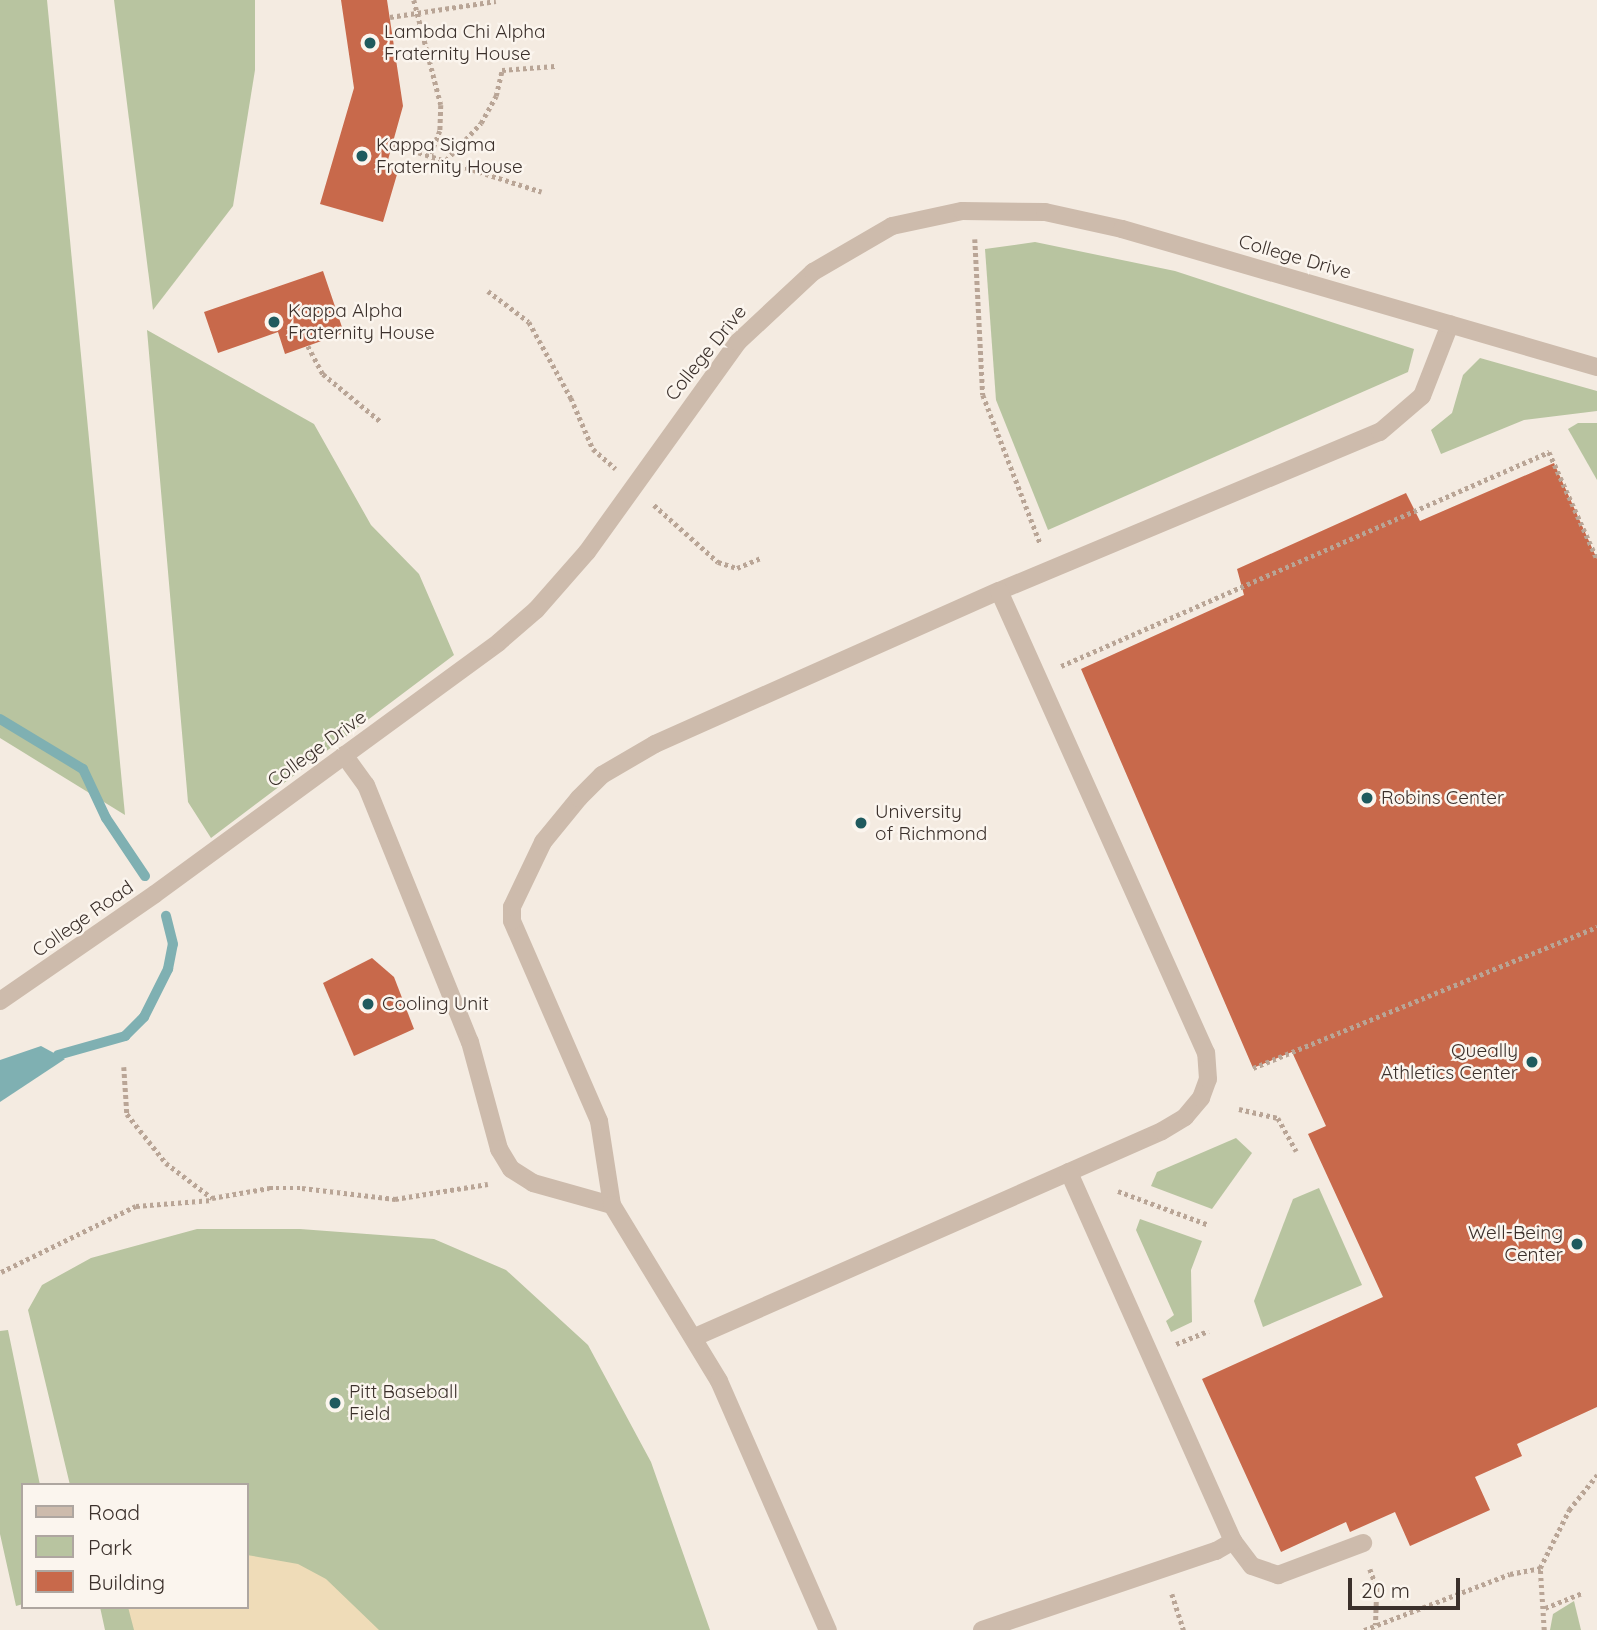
<!DOCTYPE html>
<html>
<head>
<meta charset="utf-8">
<style>
	body { margin:0 }
	#map { position:relative; width:1597px; height:1630px; overflow:hidden; background:#f4ebe1; font-family:Quicksand,sans-serif }
	div>[style] { position:absolute }
	.green>* { inset:0; background:#b8c4a0 }
	.sand>* { inset:0; background:#efdcb8 }
	.water>* { inset:0; background:#7fb0b2 }
	.stream>* { height:10px; margin:-5px; padding:0 5px; transform-origin:5px; border-radius:5px; background:#7fb0b2 }
	.building>* { inset:0; background:#c8694b }
	.path>* { height:4.5px; margin-top:-2.25px; transform-origin:0; background:repeating-linear-gradient(90deg,#b9a596 0 3.5px,transparent 0 7px) }
	.service>* { height:18px; margin:-9px; padding:0 9px; transform-origin:9px; border-radius:9px; background:#cdbbac }
	.minor>* { height:18px; margin:-9px; padding:0 9px; transform-origin:9px; border-radius:9px; background:#cdbbac }
	.dots>* { width:19px; height:19px; translate:-50% -50%; box-sizing:border-box; border:4px solid #fbf5ee; border-radius:50% }
	span { translate:-50% -50%; white-space:nowrap; text-align:center; line-height:1.15; -webkit-text-stroke:5px #fbf5ee; paint-order:stroke }
	.poi-label { font-size:19px; color:#3b302b }
	.left { translate:0 -50%; text-align:left }
	.right { translate:-100% -50%; text-align:right }
	.street-label { font-size:19px; color:#3b302b }
	.legend { position:absolute; left:21px; top:1483px; width:228px; height:126px; box-sizing:border-box; background:#fbf5ee; border:2px solid #aea6a0; margin:0; padding:9px 12px; list-style:none; font-size:21px; color:#3b302b }
	.legend li { display:flex; align-items:center; gap:14px; height:35px }
	.legend b { width:35px; border:2px solid #aea6a0 }
	.scale { position:absolute; left:1348px; top:1578px; width:112px; height:32px; box-sizing:border-box; border:4px solid #3b302b; border-top:0; padding-left:9px; font-size:21px; line-height:24px; white-space:nowrap; color:#3b302b; -webkit-text-stroke:5px #fbf5ee; paint-order:stroke }
</style>
</head>
<body>
<div id="map">
	<div class="green">
		<div style="clip-path:polygon(0 0,47px 0,125px 815px,0 738px)"></div>
		<div style="clip-path:polygon(114px 0,255px 0,255px 70px,233px 206px,153px 310px)"></div>
		<div style="clip-path:polygon(1035px 242px,1175px 271px,1414px 349px,1408px 372px,1048px 530px,996px 400px,985px 249px)"></div>
		<div style="clip-path:polygon(147px 330px,314px 424px,371px 525px,419px 574px,454px 655px,211px 838px,188px 802px)"></div>
		<div style="clip-path:polygon(1480px 358px,1597px 391px,1597px 411px,1524px 420px,1441px 454px,1431px 430px,1452px 413px,1463px 375px)"></div>
		<div style="clip-path:polygon(1578px 423px,1597px 423px,1597px 480px,1568px 429px)"></div>
		<div style="clip-path:polygon(1236px 1138px,1252px 1153px,1212px 1209px,1151px 1186px,1157px 1172px)"></div>
		<div style="clip-path:polygon(1319px 1188px,1362px 1285px,1263px 1327px,1254px 1301px,1293px 1199px)"></div>
		<div style="clip-path:polygon(1140px 1219px,1202px 1241px,1191px 1270px,1192px 1322px,1171px 1332px,1166px 1321px,1174px 1315px,1136px 1230px)"></div>
		<div style="clip-path:polygon(197px 1229px,300px 1229px,434px 1239px,506px 1270px,588px 1345px,651px 1462px,710px 1630px,105px 1630px,100px 1607px,247px 1607px,247px 1485px,70px 1485px,28px 1310px,42px 1285px,91px 1258px)"></div>
		<div style="clip-path:polygon(8px 1330px,40px 1485px,23px 1485px,23px 1604px,16px 1606px,0 1534px,0 1331px)"></div>
		<div style="clip-path:polygon(1574px 1601px,1581px 1630px,1550px 1630px,1553px 1614px)"></div>
	</div>
	<div class="sand">
		<div style="clip-path:polygon(247px 1555px,298px 1564px,326px 1579px,379px 1630px,134px 1630px,128px 1607px,247px 1607px)"></div>
	</div>
	<div class="water">
		<div style="clip-path:polygon(41px 1046px,65px 1059px,0 1102px,0 1060px)"></div>
	</div>
	<div class="stream">
		<div style="left:0;top:719px;width:97px;rotate:31.1deg"></div>
		<div style="left:83px;top:769px;width:54px;rotate:64.9deg"></div>
		<div style="left:106px;top:818px;width:70px;rotate:56.1deg"></div>
		<div style="left:58px;top:1055px;width:70px;rotate:-15.8deg"></div>
		<div style="left:125px;top:1036px;width:27px;rotate:-45deg"></div>
		<div style="left:144px;top:1017px;width:54px;rotate:-63.4deg"></div>
		<div style="left:168px;top:969px;width:25px;rotate:-79deg"></div>
		<div style="left:173px;top:944px;width:29px;rotate:-104deg"></div>
	</div>
	<div class="building">
		<div style="clip-path:polygon(341px 0,387px 0,403px 106px,386px 167px,398px 171px,383px 222px,320px 204px,354px 88px)"></div>
		<div style="clip-path:polygon(323px 271px,344px 333px,285px 354px,278px 332px,218px 353px,204px 312px)"></div>
		<div style="clip-path:polygon(1554px 463px,1597px 559px,1597px 1407px,1517px 1444px,1522px 1456px,1475px 1477px,1490px 1510px,1410px 1546px,1395px 1512px,1350px 1532px,1346px 1522px,1281px 1552px,1202px 1379px,1383px 1297px,1308px 1134px,1326px 1126px,1292px 1052px,1253px 1068px,1081px 669px,1244px 595px,1237px 569px,1406px 493px,1420px 521px)"></div>
		<div style="clip-path:polygon(372px 958px,394px 977px,414px 1029px,354px 1056px,323px 983px)"></div>
	</div>
	<div class="path">
		<div style="left:414px;top:0;width:108px;rotate:75.6deg"></div>
		<div style="left:441px;top:105px;width:26px;rotate:92deg"></div>
		<div style="left:440px;top:131px;width:26px;rotate:111deg"></div>
		<div style="left:390px;top:17px;width:107px;rotate:-8.6deg"></div>
		<div style="left:392px;top:144px;width:157px;rotate:17.7deg"></div>
		<div style="left:446px;top:160px;width:51px;rotate:-46.6deg"></div>
		<div style="left:481px;top:123px;width:31px;rotate:-61deg"></div>
		<div style="left:496px;top:96px;width:27px;rotate:-77deg"></div>
		<div style="left:502px;top:70px;width:53px;rotate:-4.3deg"></div>
		<div style="left:975px;top:239px;width:156px;rotate:87.1deg"></div>
		<div style="left:983px;top:395px;width:159px;rotate:68.9deg"></div>
		<div style="left:488px;top:291px;width:51px;rotate:37.1deg"></div>
		<div style="left:529px;top:322px;width:87px;rotate:61.1deg"></div>
		<div style="left:571px;top:398px;width:56px;rotate:66.7deg"></div>
		<div style="left:593px;top:449px;width:30px;rotate:41deg"></div>
		<div style="left:308px;top:346px;width:32px;rotate:62deg"></div>
		<div style="left:323px;top:374px;width:74px;rotate:39.5deg"></div>
		<div style="left:654px;top:505px;width:86px;rotate:41.7deg"></div>
		<div style="left:718px;top:562px;width:20px;rotate:18deg"></div>
		<div style="left:737px;top:568px;width:25px;rotate:-23deg"></div>
		<div style="left:1061px;top:666px;width:533px;rotate:-23.68deg"></div>
		<div style="left:1549px;top:452px;width:117px;rotate:65.8deg"></div>
		<div style="left:124px;top:1067px;width:47px;rotate:86.3deg"></div>
		<div style="left:127px;top:1114px;width:63px;rotate:51.5deg"></div>
		<div style="left:166px;top:1163px;width:58px;rotate:37.3deg"></div>
		<div style="left:212px;top:1198px;width:58px;rotate:-10deg"></div>
		<div style="left:269px;top:1188px;width:33px"></div>
		<div style="left:302px;top:1188px;width:94px;rotate:6.7deg"></div>
		<div style="left:395px;top:1199px;width:94px;rotate:-9.2deg"></div>
		<div style="left:1253px;top:1068px;width:372px;rotate:-22.3deg"></div>
		<div style="left:1239px;top:1109px;width:40px;rotate:13deg"></div>
		<div style="left:1278px;top:1118px;width:38px;rotate:61deg"></div>
		<div style="left:1118px;top:1191px;width:97px;rotate:20.5deg"></div>
		<div style="left:1px;top:1272px;width:150px;rotate:-26.1deg"></div>
		<div style="left:136px;top:1206px;width:76px;rotate:-4.5deg"></div>
		<div style="left:1176px;top:1344px;width:35px;rotate:-22deg"></div>
		<div style="left:1370px;top:1569px;width:20px;rotate:70deg"></div>
		<div style="left:1377px;top:1588px;width:37px;rotate:92deg"></div>
		<div style="left:1172px;top:1594px;width:38px;rotate:72deg"></div>
		<div style="left:1545px;top:1608px;width:40px;rotate:-22deg"></div>
		<div style="left:1364px;top:1630px;width:156px;rotate:-21deg"></div>
		<div style="left:1510px;top:1574px;width:31px;rotate:-11deg"></div>
		<div style="left:1544px;top:1630px;width:62px;rotate:-93.7deg"></div>
		<div style="left:1540px;top:1568px;width:65px;rotate:-63.4deg"></div>
		<div style="left:1569px;top:1510px;width:45px;rotate:-51.3deg"></div>
	</div>
	<div class="service">
		<div style="left:344px;top:755px;width:37px;rotate:54deg"></div>
		<div style="left:366px;top:785px;width:277px;rotate:68deg"></div>
		<div style="left:470px;top:1042px;width:111px;rotate:74.8deg"></div>
		<div style="left:499px;top:1149px;width:23px;rotate:59deg"></div>
		<div style="left:511px;top:1169px;width:26px;rotate:32deg"></div>
		<div style="left:533px;top:1183px;width:82px;rotate:15.6deg"></div>
		<div style="left:612px;top:1205px;width:85px;rotate:-98.8deg"></div>
		<div style="left:599px;top:1121px;width:218px;rotate:-113.5deg"></div>
		<div style="left:512px;top:921px;width:14px;rotate:-90deg"></div>
		<div style="left:512px;top:907px;width:72px;rotate:-64.5deg"></div>
		<div style="left:543px;top:842px;width:57px;rotate:-50.7deg"></div>
		<div style="left:579px;top:798px;width:33px;rotate:-45deg"></div>
		<div style="left:602px;top:775px;width:61px;rotate:-30.3deg"></div>
		<div style="left:655px;top:744px;width:376px;rotate:-24deg"></div>
		<div style="left:999px;top:591px;width:413px;rotate:-22.7deg"></div>
		<div style="left:1380px;top:432px;width:55px;rotate:-40.6deg"></div>
		<div style="left:1422px;top:396px;width:77px;rotate:-68.7deg"></div>
		<div style="left:612px;top:1205px;width:206px;rotate:58.7deg"></div>
		<div style="left:719px;top:1381px;width:272px;rotate:66.4deg"></div>
		<div style="left:695px;top:1337px;width:510px;rotate:-23.8deg"></div>
		<div style="left:1162px;top:1131px;width:27px;rotate:-31deg"></div>
		<div style="left:1185px;top:1117px;width:25px;rotate:-50deg"></div>
		<div style="left:1201px;top:1098px;width:20px;rotate:-70deg"></div>
		<div style="left:1208px;top:1079px;width:26px;rotate:-94deg"></div>
		<div style="left:1206px;top:1053px;width:506px;rotate:-114.13deg"></div>
		<div style="left:1233px;top:1541px;width:31px;rotate:53deg"></div>
		<div style="left:1252px;top:1566px;width:28px;rotate:19deg"></div>
		<div style="left:1278px;top:1575px;width:91px;rotate:-20.6deg"></div>
		<div style="left:982px;top:1630px;width:247px;rotate:-18.7deg"></div>
		<div style="left:1216px;top:1551px;width:20px;rotate:-30deg"></div>
		<div style="left:1233px;top:1541px;width:404px;rotate:-114deg"></div>
	</div>
	<div class="minor">
		<div style="left:0;top:1001px;width:188px;rotate:-34.6deg"></div>
		<div style="left:155px;top:894px;width:426px;rotate:-36.2deg"></div>
		<div style="left:499px;top:642px;width:49px;rotate:-40.9deg"></div>
		<div style="left:536px;top:610px;width:77px;rotate:-48.7deg"></div>
		<div style="left:587px;top:552px;width:259px;rotate:-54.3deg"></div>
		<div style="left:738px;top:342px;width:103px;rotate:-43deg"></div>
		<div style="left:813px;top:272px;width:91px;rotate:-30.2deg"></div>
		<div style="left:892px;top:226px;width:72px;rotate:-12.1deg"></div>
		<div style="left:962px;top:211px;width:83px;rotate:0.7deg"></div>
		<div style="left:1045px;top:212px;width:79px;rotate:12.4deg"></div>
		<div style="left:1122px;top:229px;width:495px;rotate:16.2deg"></div>
	</div>
	<div class="dots">
		<div style="left:370px;top:43px;background:#1f5a5e"></div>
		<div style="left:362px;top:156px;background:#1f5a5e"></div>
		<div style="left:274px;top:322px;background:#1f5a5e"></div>
		<div style="left:1367px;top:798px;background:#1f5a5e"></div>
		<div style="left:861px;top:823px;background:#1f5a5e"></div>
		<div style="left:368px;top:1004px;background:#1f5a5e"></div>
		<div style="left:1532px;top:1062px;background:#1f5a5e"></div>
		<div style="left:1577px;top:1244px;background:#1f5a5e"></div>
		<div style="left:335px;top:1403px;background:#1f5a5e"></div>
	</div>
	<div class="poi-label">
		<span class="left" style="left:384px;top:43px">Lambda Chi Alpha<br>Fraternity House</span>
		<span class="left" style="left:376px;top:156px">Kappa Sigma<br>Fraternity House</span>
		<span class="left" style="left:288px;top:322px">Kappa Alpha<br>Fraternity House</span>
		<span class="left" style="left:1381px;top:798px">Robins Center</span>
		<span class="left" style="left:875px;top:823px">University<br>of Richmond</span>
		<span class="left" style="left:382px;top:1004px">Cooling Unit</span>
		<span class="right" style="left:1518px;top:1062px">Queally<br>Athletics Center</span>
		<span class="right" style="left:1563px;top:1244px">Well-Being<br>Center</span>
		<span class="left" style="left:349px;top:1403px">Pitt Baseball<br>Field</span>
	</div>
	<div class="street-label">
		<span style="left:1295px;top:257px;rotate:16deg">College Drive</span>
		<span style="left:706px;top:353px;rotate:-51deg">College Drive</span>
		<span style="left:317px;top:749px;rotate:-36deg">College Drive</span>
		<span style="left:83px;top:919px;rotate:-35deg">College Road</span>
	</div>
	<ul class="legend">
	<li><b style="height:9px;background:#cdbbac"></b>Road</li>
	<li><b style="height:19px;background:#b8c4a0"></b>Park</li>
	<li><b style="height:19px;background:#c8694b"></b>Building</li>
	</ul>
	<div class="scale">20 m</div>
</div>
</body>
</html>
